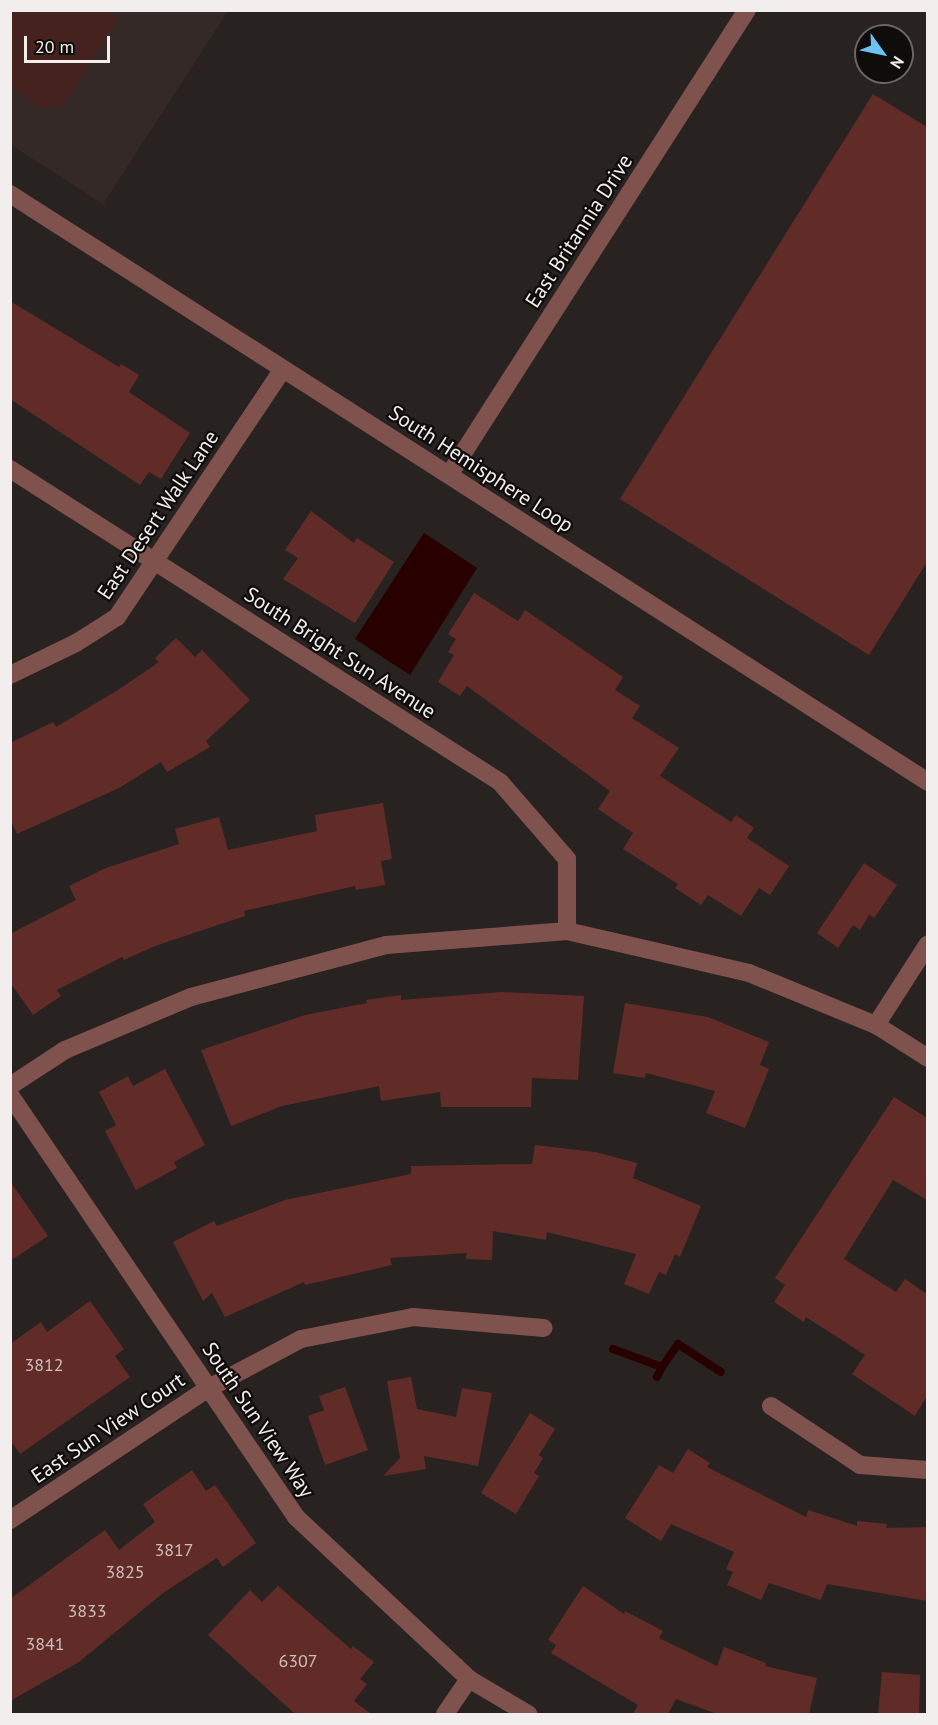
<!DOCTYPE html>
<html>
<head>
<meta charset="utf-8">
<style>
	body { margin:0 }
	#map { position:relative; width:938px; height:1725px; overflow:hidden; background:#282221; font-family:"PT Sans",sans-serif }
	div>[style] { position:absolute }
	.built>* { inset:0; background:#352927 }
	.green>* { inset:0; background:#46221f }
	.water>* { inset:0; background:#280000 }
	.stream>* { height:8px; margin:-4px; padding:0 4px; transform-origin:4px; border-radius:4px; background:#280000 }
	.building>* { inset:0; background:#612c28 }
	.minor>* { height:18px; margin:-9px; padding:0 9px; transform-origin:9px; border-radius:9px; background:#80524d }
	span { translate:-50% -50%; white-space:nowrap; text-align:center; line-height:1.15; -webkit-text-stroke:4.5px #0f0c0c; paint-order:stroke }
	.number-label { font-size:18px; color:#cebebc }
	.number-label span { -webkit-text-stroke-width:0 }
	.street-label { font-size:21px; color:#f2eeed }
	.frame { position:absolute; inset:0; border:12px solid #f2eeed; pointer-events:none }
	.north { position:absolute; left:854px; top:24px; width:60px; height:60px; box-sizing:border-box; background:#0f0c0c; border:2px solid #6a6666; border-radius:50%; rotate:123deg; font-size:16px; font-weight:700; line-height:24px; text-align:center; color:#f2eeed }
	.north::after { content:''; display:block; margin:auto; width:21px; height:27px; background:#6dc2f3; clip-path:polygon(50% 0,100% 100%,50% 72%,0 100%) }
	.scale { position:absolute; left:24px; top:36px; width:86px; height:27px; box-sizing:border-box; border:3px solid #f2eeed; border-top:0; padding-left:8px; font-size:18px; line-height:21px; white-space:nowrap; color:#f2eeed; -webkit-text-stroke:4px #0f0c0c; paint-order:stroke }
</style>
</head>
<body>
<div id="map">
	<div class="built">
		<div style="clip-path:polygon(10px 11px,228px 11px,103px 204px,11px 145px)"></div>
	</div>
	<div class="green">
		<div style="clip-path:polygon(20px 10px,106px 11px,118px 19px,62px 107px,40px 107px,11px 87px,11px 14px)"></div>
	</div>
	<div class="water">
		<div style="clip-path:polygon(424px 533px,477px 568px,410px 675px,355px 639px)"></div>
	</div>
	<div class="stream">
		<div style="left:613px;top:1349px;width:52px;rotate:20.2deg"></div>
		<div style="left:662px;top:1367px;width:11px;rotate:117deg"></div>
		<div style="left:662px;top:1367px;width:28px;rotate:-55deg"></div>
		<div style="left:678px;top:1344px;width:51px;rotate:33.1deg"></div>
	</div>
	<div class="building">
		<div style="clip-path:polygon(873px 94px,927px 127px,927px 562px,869px 655px,620px 499px)"></div>
		<div style="clip-path:polygon(10px 301px,119px 367px,121px 364px,139px 375px,129px 392px,190px 433px,161px 479px,149px 472px,140px 485px,10px 399px)"></div>
		<div style="clip-path:polygon(311px 511px,354px 543px,357px 538px,394px 562px,355px 623px,283px 579px,298px 558px,285px 550px)"></div>
		<div style="clip-path:polygon(474px 593px,518px 621px,525px 610px,623px 677px,615px 690px,640px 706px,632px 718px,679px 748px,660px 776px,731px 822px,736px 815px,754px 828px,747px 838px,789px 866px,770px 895px,759px 888px,741px 916px,708px 895px,701px 905px,675px 888px,678px 884px,623px 849px,633px 833px,598px 809px,610px 791px,467px 686px,460px 696px,438px 682px,454px 655px,448px 652px,456px 639px,448px 634px)"></div>
		<div style="clip-path:polygon(176px 638px,195px 657px,202px 650px,250px 700px,206px 741px,210px 747px,167px 772px,161px 762px,119px 788px,17px 834px,10px 819px,10px 743px,53px 722px,56px 727px,118px 690px,159px 662px,155px 658px)"></div>
		<div style="clip-path:polygon(383px 803px,392px 859px,381px 861px,385px 885px,356px 890px,355px 886px,244px 911px,245px 916px,155px 946px,124px 960px,122px 957px,57px 990px,61px 996px,33px 1015px,10px 982px,10px 934px,76px 900px,69px 886px,106px 868px,179px 844px,175px 829px,219px 817px,228px 850px,317px 831px,315px 815px)"></div>
		<div style="clip-path:polygon(864px 863px,897px 885px,874px 918px,869px 915px,860px 930px,853px 925px,838px 948px,817px 933px)"></div>
		<div style="clip-path:polygon(502px 992px,584px 996px,578px 1080px,532px 1078px,531px 1107px,441px 1107px,440px 1092px,381px 1101px,379px 1086px,282px 1106px,231px 1126px,201px 1050px,305px 1015px,367px 1003px,366px 1000px,401px 995px,401px 1000px)"></div>
		<div style="clip-path:polygon(625px 1003px,708px 1017px,769px 1042px,760px 1065px,769px 1069px,745px 1128px,706px 1113px,715px 1091px,646px 1073px,645px 1078px,613px 1073px)"></div>
		<div style="clip-path:polygon(165px 1069px,205px 1145px,174px 1162px,177px 1168px,136px 1190px,105px 1131px,116px 1125px,99px 1092px,128px 1076px,133px 1086px)"></div>
		<div style="clip-path:polygon(894px 1097px,927px 1118px,927px 1200px,893px 1180px,844px 1259px,896px 1292px,905px 1279px,927px 1294px,927px 1396px,915px 1416px,852px 1374px,865px 1355px,806px 1317px,804px 1322px,774px 1302px,785px 1285px,775px 1278px)"></div>
		<div style="clip-path:polygon(535px 1145px,595px 1152px,637px 1163px,633px 1178px,701px 1206px,680px 1257px,675px 1254px,666px 1275px,659px 1272px,649px 1294px,624px 1284px,636px 1254px,547px 1232px,546px 1240px,493px 1231px,492px 1260px,466px 1259px,467px 1253px,390px 1258px,392px 1265px,305px 1285px,304px 1282px,225px 1317px,212px 1293px,203px 1301px,173px 1242px,214px 1221px,217px 1226px,285px 1200px,411px 1174px,411px 1166px,532px 1164px)"></div>
		<div style="clip-path:polygon(10px 1181px,48px 1236px,10px 1261px)"></div>
		<div style="clip-path:polygon(90px 1301px,124px 1349px,115px 1356px,130px 1377px,20px 1454px,10px 1440px,10px 1344px,41px 1322px,47px 1332px)"></div>
		<div style="clip-path:polygon(411px 1377px,417px 1409px,456px 1417px,462px 1388px,492px 1393px,478px 1466px,424px 1456px,426px 1469px,383px 1476px,400px 1458px,387px 1381px)"></div>
		<div style="clip-path:polygon(345px 1387px,368px 1450px,325px 1465px,308px 1416px,324px 1410px,319px 1396px)"></div>
		<div style="clip-path:polygon(530px 1413px,555px 1429px,539px 1455px,543px 1458px,534px 1473px,539px 1476px,516px 1514px,481px 1493px)"></div>
		<div style="clip-path:polygon(688px 1449px,710px 1463px,707px 1467px,806px 1517px,808px 1510px,857px 1526px,857px 1521px,887px 1524px,886px 1528px,927px 1527px,927px 1601px,827px 1584px,821px 1600px,769px 1583px,761px 1600px,727px 1585px,733px 1572px,726px 1569px,734px 1552px,671px 1524px,661px 1541px,625px 1518px,659px 1465px,673px 1473px)"></div>
		<div style="clip-path:polygon(192px 1470px,206px 1491px,215px 1485px,256px 1543px,223px 1567px,217px 1558px,163px 1593px,79px 1662px,10px 1701px,10px 1599px,105px 1530px,119px 1550px,155px 1522px,143px 1504px)"></div>
		<div style="clip-path:polygon(278px 1586px,351px 1649px,353px 1646px,374px 1662px,360px 1679px,367px 1684px,354px 1701px,371px 1714px,295px 1714px,208px 1635px,250px 1590px,262px 1602px)"></div>
		<div style="clip-path:polygon(583px 1586px,624px 1614px,625px 1611px,663px 1631px,659px 1638px,717px 1666px,724px 1647px,766px 1663px,765px 1666px,817px 1678px,809px 1714px,717px 1714px,676px 1699px,668px 1714px,633px 1714px,638px 1705px,551px 1653px,556px 1645px,548px 1640px)"></div>
		<div style="clip-path:polygon(882px 1672px,920px 1675px,919px 1714px,878px 1714px)"></div>
	</div>
	<div class="minor">
		<div style="left:10px;top:194px;width:1090px;rotate:32.64deg"></div>
		<div style="left:10px;top:469px;width:581px;rotate:32.57deg"></div>
		<div style="left:500px;top:782px;width:102px;rotate:49deg"></div>
		<div style="left:567px;top:859px;width:72px;rotate:90deg"></div>
		<div style="left:449px;top:475px;width:552px;rotate:-57.35deg"></div>
		<div style="left:10px;top:675px;width:73px;rotate:-25.9deg"></div>
		<div style="left:76px;top:643px;width:49px;rotate:-32.4deg"></div>
		<div style="left:117px;top:617px;width:298px;rotate:-56.2deg"></div>
		<div style="left:876px;top:1025px;width:96px;rotate:-57.3deg"></div>
		<div style="left:10px;top:1086px;width:66px;rotate:-33.2deg"></div>
		<div style="left:65px;top:1050px;width:137px;rotate:-22.8deg"></div>
		<div style="left:191px;top:997px;width:202px;rotate:-14.9deg"></div>
		<div style="left:386px;top:945px;width:182px;rotate:-4.4deg"></div>
		<div style="left:567px;top:931px;width:187px;rotate:13deg"></div>
		<div style="left:749px;top:973px;width:137px;rotate:22.3deg"></div>
		<div style="left:876px;top:1025px;width:62px;rotate:32.4deg"></div>
		<div style="left:10px;top:1095px;width:510px;rotate:55.87deg"></div>
		<div style="left:296px;top:1517px;width:237px;rotate:43.1deg"></div>
		<div style="left:469px;top:1679px;width:69px;rotate:30.7deg"></div>
		<div style="left:771px;top:1406px;width:107px;rotate:33.5deg"></div>
		<div style="left:860px;top:1465px;width:68px;rotate:4.2deg"></div>
		<div style="left:10px;top:1520px;width:239px;rotate:-33.6deg"></div>
		<div style="left:209px;top:1388px;width:104px;rotate:-28deg"></div>
		<div style="left:301px;top:1339px;width:114px;rotate:-11.1deg"></div>
		<div style="left:413px;top:1317px;width:131px;rotate:4.8deg"></div>
		<div style="left:445px;top:1714px;width:42px;rotate:-55.6deg"></div>
	</div>
	<div class="number-label">
		<span style="left:44px;top:1365px">3812</span>
		<span style="left:174px;top:1550px">3817</span>
		<span style="left:125px;top:1572px">3825</span>
		<span style="left:87px;top:1611px">3833</span>
		<span style="left:45px;top:1644px">3841</span>
		<span style="left:298px;top:1661px">6307</span>
	</div>
	<div class="street-label">
		<span style="left:579px;top:231px;rotate:-57deg">East Britannia Drive</span>
		<span style="left:481px;top:469px;rotate:33deg">South Hemisphere Loop</span>
		<span style="left:158px;top:515px;rotate:-56deg">East Desert Walk Lane</span>
		<span style="left:340px;top:653px;rotate:33deg">South Bright Sun Avenue</span>
		<span style="left:258px;top:1420px;rotate:56deg">South Sun View Way</span>
		<span style="left:108px;top:1428px;rotate:-34deg">East Sun View Court</span>
	</div>
	<div class="frame"></div>
	<div class="north">N</div>
	<div class="scale">20 m</div>
</div>
</body>
</html>
